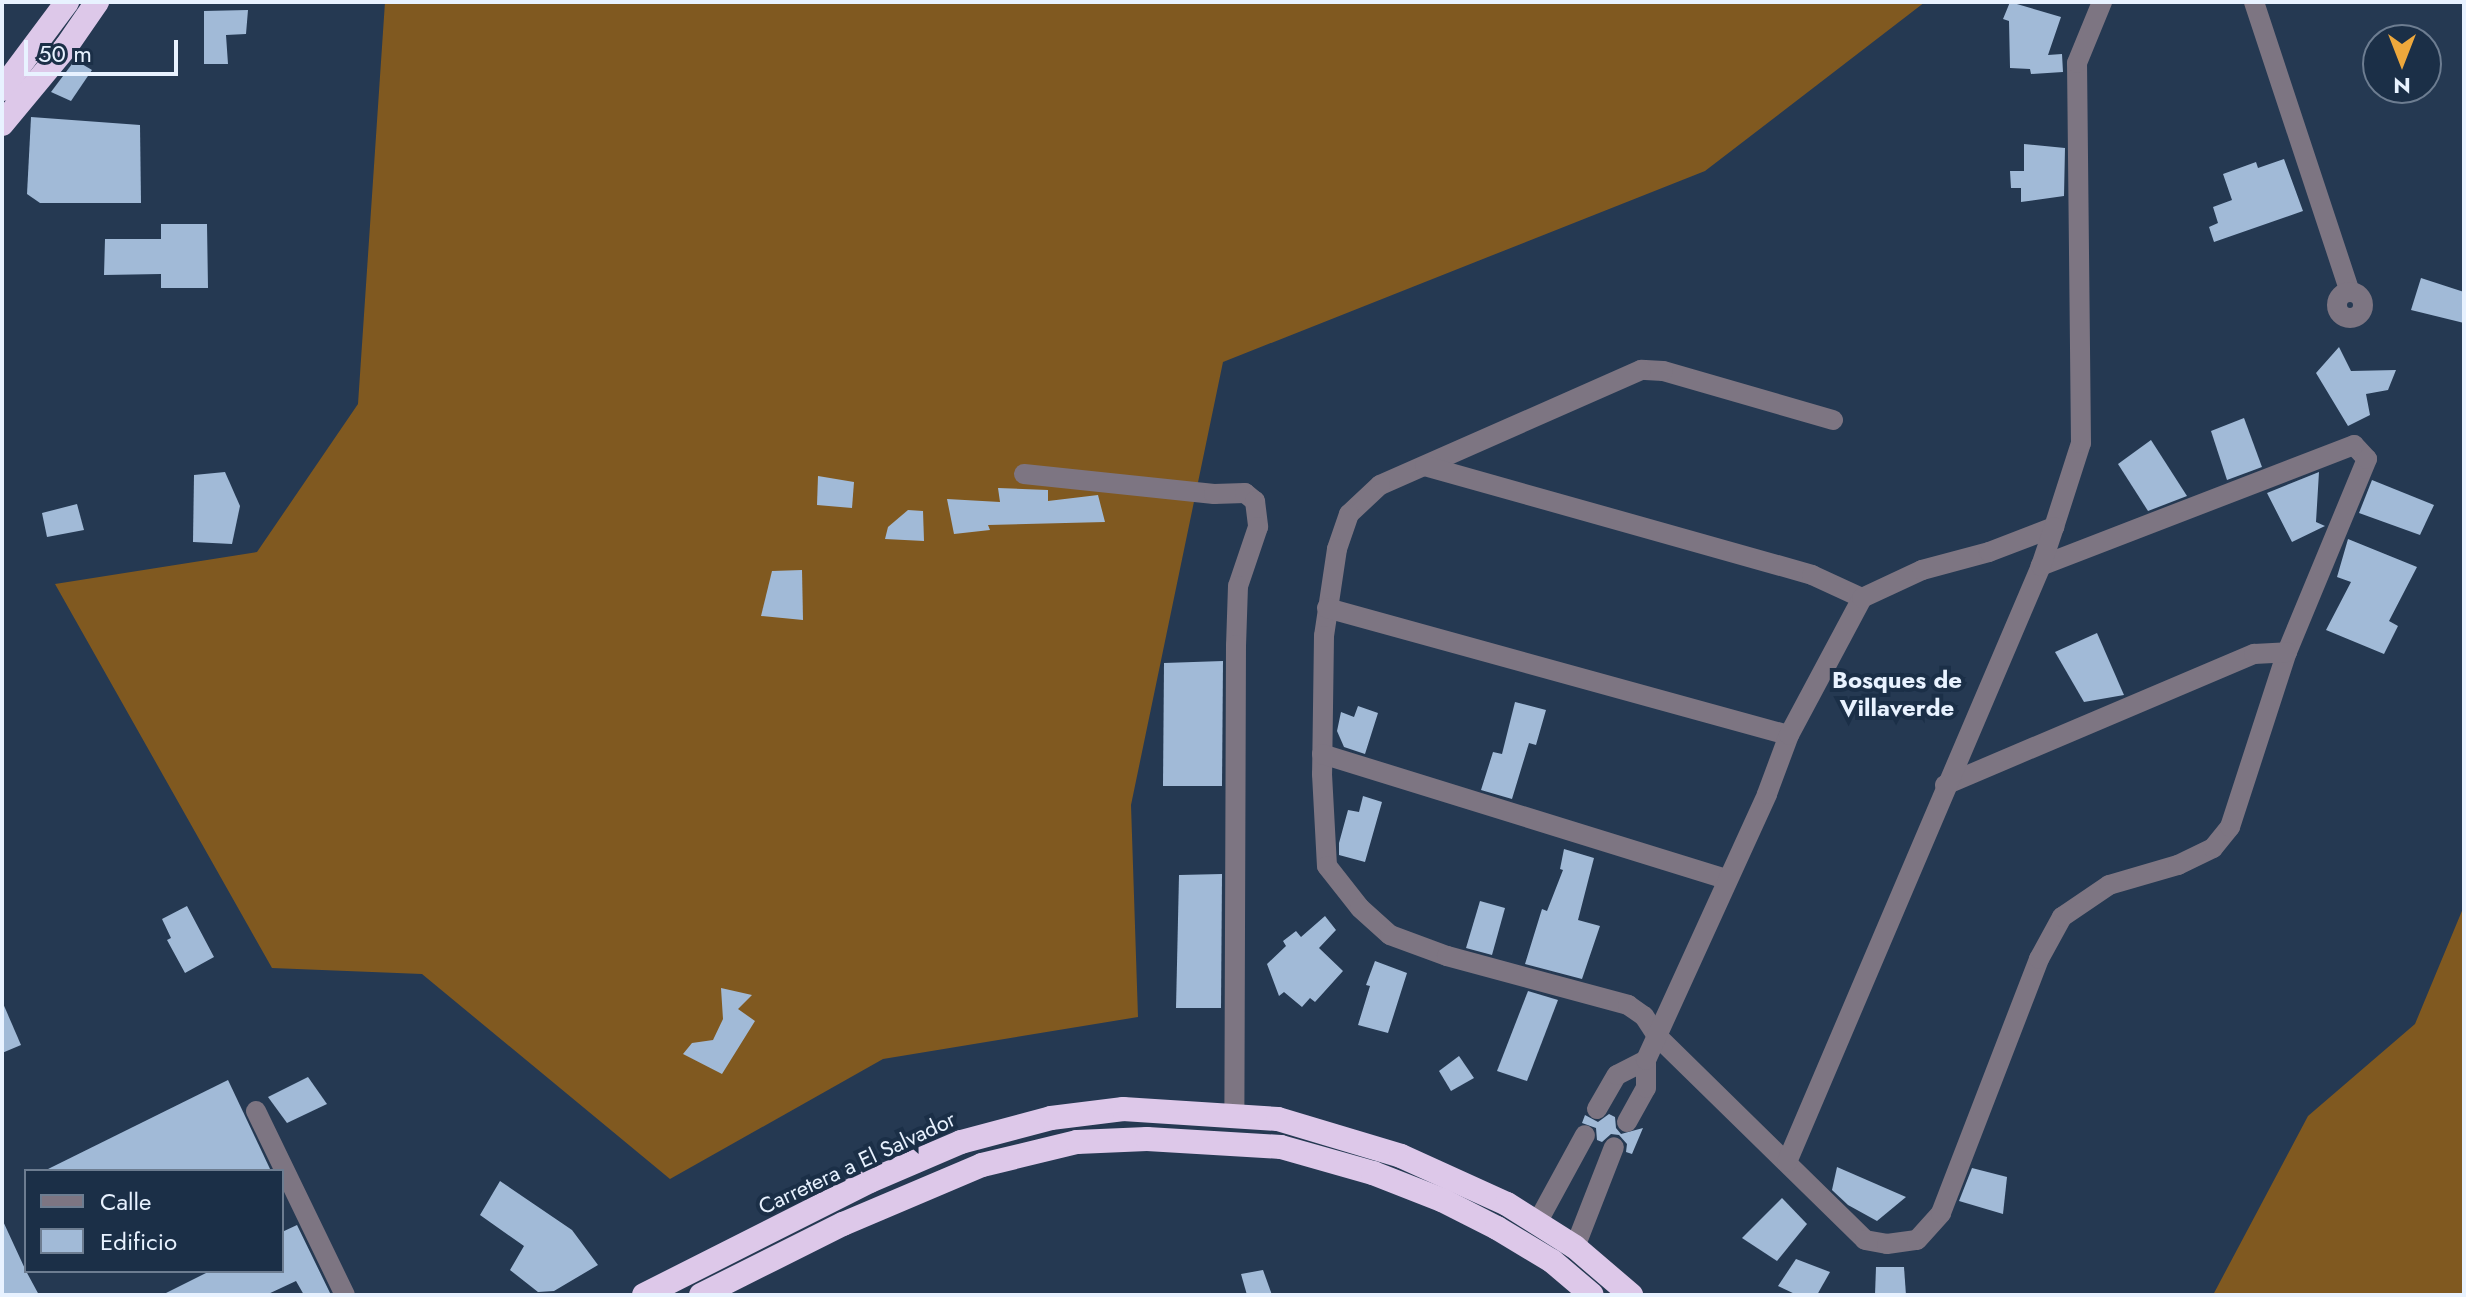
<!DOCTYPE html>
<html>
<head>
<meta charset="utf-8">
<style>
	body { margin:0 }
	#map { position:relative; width:2466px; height:1297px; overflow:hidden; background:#253952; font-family:Jost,sans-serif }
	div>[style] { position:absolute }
	.forest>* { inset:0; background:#805920 }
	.building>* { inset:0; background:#a1bad7 }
	.minor>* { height:20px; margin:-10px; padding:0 10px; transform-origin:10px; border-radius:10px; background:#7d7582 }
	.minor>.ring { margin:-10px; padding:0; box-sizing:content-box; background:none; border:20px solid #7d7582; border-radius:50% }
	.highway>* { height:24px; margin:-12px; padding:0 12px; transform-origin:12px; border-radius:12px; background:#ddc8e9 }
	span { translate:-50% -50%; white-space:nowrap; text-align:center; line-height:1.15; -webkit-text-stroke:8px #1b2f47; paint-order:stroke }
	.street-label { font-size:22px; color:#e8f2ff }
	.neighbourhood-label { font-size:24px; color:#e8f2ff; font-weight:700 }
	.frame { position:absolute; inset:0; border:4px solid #e8f2ff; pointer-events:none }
	.legend { position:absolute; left:24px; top:1169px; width:260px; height:104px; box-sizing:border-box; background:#1b2f47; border:2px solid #6d7d91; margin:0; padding:10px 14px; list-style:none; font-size:24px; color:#e8f2ff }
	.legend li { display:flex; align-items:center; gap:16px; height:40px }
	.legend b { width:40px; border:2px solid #6d7d91 }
	.north { position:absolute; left:2362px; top:24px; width:80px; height:80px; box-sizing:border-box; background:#1b2f47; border:2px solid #6d7d91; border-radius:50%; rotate:180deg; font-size:22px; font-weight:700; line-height:32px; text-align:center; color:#e8f2ff }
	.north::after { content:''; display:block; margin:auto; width:28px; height:36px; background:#eea83c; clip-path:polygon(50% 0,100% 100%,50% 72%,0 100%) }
	.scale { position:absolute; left:24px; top:40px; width:154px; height:36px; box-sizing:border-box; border:4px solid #e8f2ff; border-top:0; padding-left:10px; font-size:24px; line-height:28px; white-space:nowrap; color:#e8f2ff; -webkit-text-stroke:6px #1b2f47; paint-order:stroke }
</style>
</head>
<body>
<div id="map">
	<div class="forest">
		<div style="clip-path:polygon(385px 2px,1925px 2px,1705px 171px,1223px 362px,1131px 805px,1138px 1017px,883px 1059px,670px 1179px,422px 974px,272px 968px,55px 584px,257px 552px,358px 404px)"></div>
		<div style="clip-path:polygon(2464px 906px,2464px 1295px,2213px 1295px,2308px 1116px,2415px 1024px)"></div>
	</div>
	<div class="building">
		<div style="clip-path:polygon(2010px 2px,2061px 17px,2048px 55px,2062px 54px,2063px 72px,2031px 74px,2030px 69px,2010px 68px,2009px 21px,2003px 19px)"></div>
		<div style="clip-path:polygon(248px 10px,246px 34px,226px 35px,228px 64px,204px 64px,204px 11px)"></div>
		<div style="clip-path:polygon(75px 60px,92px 70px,71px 101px,51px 92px)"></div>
		<div style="clip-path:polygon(31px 117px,140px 125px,141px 203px,40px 203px,27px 194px)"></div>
		<div style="clip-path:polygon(2024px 144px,2065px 148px,2064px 196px,2021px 202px,2021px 188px,2011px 188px,2010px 171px,2024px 171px)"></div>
		<div style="clip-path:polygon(2284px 159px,2303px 211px,2214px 242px,2209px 227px,2218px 223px,2213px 207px,2232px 200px,2223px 174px,2256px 162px,2258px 168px)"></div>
		<div style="clip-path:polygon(161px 224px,207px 224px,208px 288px,161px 288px,161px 274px,104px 275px,105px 239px,161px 239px)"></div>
		<div style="clip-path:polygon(2421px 278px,2464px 292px,2464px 323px,2411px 310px)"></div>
		<div style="clip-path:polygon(2339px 347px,2351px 371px,2396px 370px,2388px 390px,2366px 394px,2370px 415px,2348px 426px,2316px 373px)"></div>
		<div style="clip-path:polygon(2244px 418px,2262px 467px,2227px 480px,2211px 431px)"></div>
		<div style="clip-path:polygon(2151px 440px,2187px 496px,2148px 511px,2118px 464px)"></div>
		<div style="clip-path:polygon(225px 472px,240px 506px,232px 544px,193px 542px,194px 475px)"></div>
		<div style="clip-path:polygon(2319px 472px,2316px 522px,2325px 526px,2292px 542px,2267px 493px)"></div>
		<div style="clip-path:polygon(818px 476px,854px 482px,852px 508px,817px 505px)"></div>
		<div style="clip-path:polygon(2372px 480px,2434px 505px,2420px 535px,2359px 513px)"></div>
		<div style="clip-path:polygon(998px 488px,1048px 490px,1048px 501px,1098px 495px,1105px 522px,988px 525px,990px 530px,954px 534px,947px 499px,1000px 502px)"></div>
		<div style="clip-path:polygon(77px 504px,84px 530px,47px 537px,42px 513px)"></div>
		<div style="clip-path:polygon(908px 510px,923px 511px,924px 541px,885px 539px,888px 527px)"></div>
		<div style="clip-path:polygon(2348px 539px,2417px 567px,2389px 621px,2398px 626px,2384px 654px,2326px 630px,2351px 582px,2337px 577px)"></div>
		<div style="clip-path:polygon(802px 570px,803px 620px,761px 616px,772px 571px)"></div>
		<div style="clip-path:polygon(2097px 633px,2124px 695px,2084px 702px,2055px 652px)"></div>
		<div style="clip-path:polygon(1223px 661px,1222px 786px,1163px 786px,1164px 663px)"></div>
		<div style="clip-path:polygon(1515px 702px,1546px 710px,1536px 745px,1529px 743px,1512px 799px,1481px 790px,1493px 752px,1502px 754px)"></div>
		<div style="clip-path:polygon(1358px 706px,1378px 713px,1365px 754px,1344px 747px,1337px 731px,1341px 712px,1354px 717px)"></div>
		<div style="clip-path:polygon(1363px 796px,1382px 802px,1365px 862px,1339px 855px,1339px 843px,1348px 810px,1359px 812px)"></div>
		<div style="clip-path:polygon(1564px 849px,1594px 858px,1578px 920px,1600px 926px,1582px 979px,1525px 964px,1542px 909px,1547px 911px,1563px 870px,1560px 869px)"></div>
		<div style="clip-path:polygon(1222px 874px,1221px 1008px,1176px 1008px,1179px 875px)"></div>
		<div style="clip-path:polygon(1480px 901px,1505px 908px,1492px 955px,1466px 948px)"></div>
		<div style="clip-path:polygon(187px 906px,214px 957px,185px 973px,167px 940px,171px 938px,162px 919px)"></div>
		<div style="clip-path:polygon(1325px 916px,1336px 930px,1319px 948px,1343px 971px,1315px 1002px,1310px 998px,1302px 1007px,1284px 992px,1279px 996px,1267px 964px,1286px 946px,1283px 941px,1296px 931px,1301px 937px)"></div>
		<div style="clip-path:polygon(1375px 961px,1407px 973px,1388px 1033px,1358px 1025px,1370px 986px,1366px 985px)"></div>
		<div style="clip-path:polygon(721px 988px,752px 995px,738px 1009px,755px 1021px,722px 1074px,683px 1054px,692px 1043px,713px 1040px,723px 1019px)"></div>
		<div style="clip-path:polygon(1528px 991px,1558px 1000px,1527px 1081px,1497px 1071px)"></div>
		<div style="clip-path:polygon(2px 1001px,21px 1045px,2px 1053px)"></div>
		<div style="clip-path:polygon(1459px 1056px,1474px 1078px,1451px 1091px,1439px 1071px)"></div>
		<div style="clip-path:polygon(308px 1077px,327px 1104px,287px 1123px,268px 1097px)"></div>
		<div style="clip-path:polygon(228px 1080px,271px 1171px,44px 1171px)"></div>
		<div style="clip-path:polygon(1609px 1114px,1615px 1117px,1616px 1128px,1621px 1134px,1643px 1128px,1632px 1154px,1626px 1152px,1627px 1144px,1619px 1135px,1611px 1134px,1602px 1142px,1597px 1140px,1596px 1128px,1582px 1123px,1585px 1115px,1598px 1122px)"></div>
		<div style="clip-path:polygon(1837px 1167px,1906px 1197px,1877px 1221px,1848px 1205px,1832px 1190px)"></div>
		<div style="clip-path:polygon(1972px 1168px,2007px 1177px,2003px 1214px,1959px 1201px)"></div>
		<div style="clip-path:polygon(500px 1181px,572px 1230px,598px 1265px,554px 1291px,538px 1292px,510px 1270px,524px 1246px,480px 1215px)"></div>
		<div style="clip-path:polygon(1782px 1198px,1807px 1224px,1777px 1261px,1742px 1238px)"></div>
		<div style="clip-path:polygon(2px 1219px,26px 1271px,39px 1295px,2px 1295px)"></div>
		<div style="clip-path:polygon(297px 1225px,331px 1295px,304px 1295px,296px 1281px,266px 1295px,162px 1295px,210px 1271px,282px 1271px,282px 1232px)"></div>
		<div style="clip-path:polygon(1796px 1259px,1830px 1272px,1817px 1295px,1797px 1295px,1778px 1286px)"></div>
		<div style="clip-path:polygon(1876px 1267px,1904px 1267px,1906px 1295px,1875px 1295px)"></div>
		<div style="clip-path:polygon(1263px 1270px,1272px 1295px,1247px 1295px,1241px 1274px)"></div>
	</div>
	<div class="minor">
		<div style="left:2254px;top:2px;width:305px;rotate:71.7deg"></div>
		<div class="ring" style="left:2337px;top:292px;width:6px;height:6px"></div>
		<div style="left:1833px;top:420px;width:177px;rotate:-163.9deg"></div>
		<div style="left:1663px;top:371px;width:22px;rotate:-177deg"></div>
		<div style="left:1641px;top:370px;width:285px;rotate:156.2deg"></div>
		<div style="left:1380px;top:485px;width:42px;rotate:136.9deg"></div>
		<div style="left:1349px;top:514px;width:37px;rotate:109deg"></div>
		<div style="left:1337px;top:549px;width:88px;rotate:98.5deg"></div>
		<div style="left:1324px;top:636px;width:138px;rotate:90.8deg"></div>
		<div style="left:1322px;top:774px;width:92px;rotate:86.9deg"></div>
		<div style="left:1327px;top:866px;width:53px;rotate:51.8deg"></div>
		<div style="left:1360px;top:908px;width:40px;rotate:42deg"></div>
		<div style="left:1390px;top:935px;width:61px;rotate:20.2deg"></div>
		<div style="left:1447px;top:956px;width:188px;rotate:15.1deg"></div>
		<div style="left:1628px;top:1005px;width:19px;rotate:35deg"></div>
		<div style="left:1644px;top:1016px;width:24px;rotate:57deg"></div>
		<div style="left:1657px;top:1036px;width:291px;rotate:44.4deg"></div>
		<div style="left:1865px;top:1240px;width:22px;rotate:10deg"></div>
		<div style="left:1887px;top:1244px;width:30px;rotate:-8deg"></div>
		<div style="left:1917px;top:1240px;width:36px;rotate:-48deg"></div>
		<div style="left:1941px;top:1213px;width:272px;rotate:-68.9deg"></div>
		<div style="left:2039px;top:959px;width:48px;rotate:-61.3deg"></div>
		<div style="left:2062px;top:917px;width:57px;rotate:-34.2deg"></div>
		<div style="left:2109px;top:885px;width:72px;rotate:-16.2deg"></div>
		<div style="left:2178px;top:865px;width:39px;rotate:-26deg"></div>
		<div style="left:2213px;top:848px;width:27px;rotate:-51deg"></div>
		<div style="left:2230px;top:827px;width:184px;rotate:-72deg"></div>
		<div style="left:2287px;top:652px;width:209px;rotate:-67.5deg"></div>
		<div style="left:2367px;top:459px;width:19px;rotate:-133deg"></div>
		<div style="left:2354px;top:445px;width:336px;rotate:158.9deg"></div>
		<div style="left:1425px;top:466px;width:402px;rotate:15.7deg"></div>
		<div style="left:1812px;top:575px;width:55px;rotate:24.7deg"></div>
		<div style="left:1024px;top:474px;width:191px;rotate:6deg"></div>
		<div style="left:1214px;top:494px;width:31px;rotate:-2deg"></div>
		<div style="left:1245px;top:493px;width:13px;rotate:39deg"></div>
		<div style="left:1255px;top:501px;width:26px;rotate:83deg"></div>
		<div style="left:1258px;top:527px;width:62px;rotate:108.7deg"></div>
		<div style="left:1238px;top:586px;width:59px;rotate:91.9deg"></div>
		<div style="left:1236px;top:645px;width:469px;rotate:90.2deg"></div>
		<div style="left:1327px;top:608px;width:479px;rotate:15.4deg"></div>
		<div style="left:1322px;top:754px;width:424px;rotate:17.2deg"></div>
		<div style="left:1945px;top:785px;width:336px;rotate:-23deg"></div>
		<div style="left:2254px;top:654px;width:33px;rotate:-3deg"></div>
		<div style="left:1597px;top:1109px;width:39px;rotate:-60deg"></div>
		<div style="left:1617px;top:1075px;width:33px;rotate:-27deg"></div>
		<div style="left:256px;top:1111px;width:204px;rotate:64.2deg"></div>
		<div style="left:1627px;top:1122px;width:39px;rotate:-61deg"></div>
		<div style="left:1646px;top:1088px;width:28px;rotate:-90deg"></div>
		<div style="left:1646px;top:1060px;width:292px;rotate:-65.5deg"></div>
		<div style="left:1767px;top:794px;width:63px;rotate:-69.6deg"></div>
		<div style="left:1789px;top:735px;width:155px;rotate:-61.9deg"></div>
		<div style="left:1862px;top:598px;width:66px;rotate:-25deg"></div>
		<div style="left:1922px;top:570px;width:69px;rotate:-15deg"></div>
		<div style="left:1989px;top:552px;width:70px;rotate:-21deg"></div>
		<div style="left:2054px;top:527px;width:88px;rotate:-72.2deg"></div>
		<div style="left:2081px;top:443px;width:380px;rotate:-90.6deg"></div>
		<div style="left:2077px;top:63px;width:66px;rotate:-67.7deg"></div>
		<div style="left:1787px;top:1162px;width:648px;rotate:-66.92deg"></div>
		<div style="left:2041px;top:566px;width:41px;rotate:-71.6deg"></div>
		<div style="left:1537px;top:1223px;width:100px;rotate:-61.4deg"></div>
		<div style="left:1575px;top:1247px;width:107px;rotate:-68.7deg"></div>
	</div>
	<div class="highway">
		<div style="left:2px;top:89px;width:109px;rotate:-53.2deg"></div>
		<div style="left:2px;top:124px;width:100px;rotate:-50.3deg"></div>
		<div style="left:66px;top:47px;width:55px;rotate:-55.4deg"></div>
		<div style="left:644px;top:1295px;width:253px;rotate:-26.8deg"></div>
		<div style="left:870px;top:1181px;width:99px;rotate:-23.2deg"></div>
		<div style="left:961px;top:1142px;width:93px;rotate:-14.9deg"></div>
		<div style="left:1051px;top:1118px;width:73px;rotate:-7.1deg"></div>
		<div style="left:1123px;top:1109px;width:155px;rotate:3.7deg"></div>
		<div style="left:1278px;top:1119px;width:128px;rotate:16.7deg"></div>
		<div style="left:1401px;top:1156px;width:116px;rotate:24.4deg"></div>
		<div style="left:1507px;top:1204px;width:80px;rotate:32.3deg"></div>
		<div style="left:1575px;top:1247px;width:74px;rotate:40.6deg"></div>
		<div style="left:701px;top:1295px;width:159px;rotate:-26.6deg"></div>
		<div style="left:843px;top:1224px;width:151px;rotate:-23deg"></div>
		<div style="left:982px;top:1165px;width:98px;rotate:-13.6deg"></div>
		<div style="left:1077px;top:1142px;width:70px;rotate:-2.5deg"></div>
		<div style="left:1147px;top:1139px;width:134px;rotate:3.4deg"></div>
		<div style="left:1281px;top:1147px;width:96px;rotate:15.8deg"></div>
		<div style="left:1373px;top:1173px;width:74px;rotate:21.4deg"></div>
		<div style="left:1442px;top:1200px;width:62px;rotate:27deg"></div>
		<div style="left:1497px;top:1228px;width:64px;rotate:31deg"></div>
		<div style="left:1552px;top:1261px;width:52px;rotate:40.4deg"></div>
	</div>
	<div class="street-label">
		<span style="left:857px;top:1163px;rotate:-25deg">Carretera a El Salvador</span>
	</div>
	<div class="neighbourhood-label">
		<span style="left:1897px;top:694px">Bosques de<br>Villaverde</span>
	</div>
	<div class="frame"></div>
	<ul class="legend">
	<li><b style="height:10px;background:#7d7582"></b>Calle</li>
	<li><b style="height:22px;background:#a1bad7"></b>Edificio</li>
	</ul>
	<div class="north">N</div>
	<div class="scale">50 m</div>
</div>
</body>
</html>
